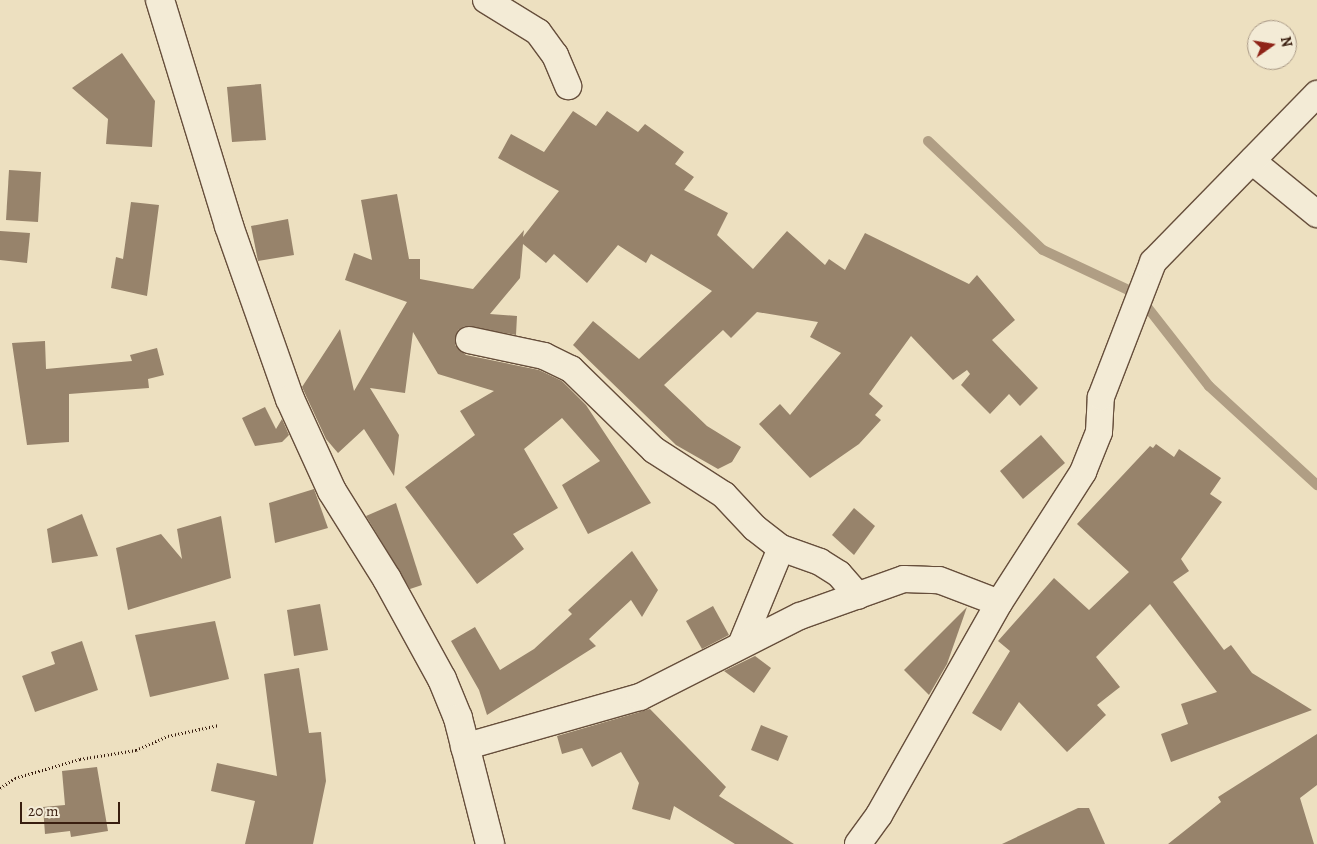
<!DOCTYPE html>
<html>
<head>
<meta charset="utf-8">
<style>
	body { margin:0 }
	#map { position:relative; width:1317px; height:844px; overflow:hidden; background:#ede0c0; font-family:Alegreya,serif }
	div>[style] { position:absolute }
	.stream>* { height:10px; margin:-5px; padding:0 5px; transform-origin:5px; border-radius:5px; background:#b09e84 }
	.building>* { inset:0; background:#97836b }
	.path>* { height:3px; margin-top:-1.5px; transform-origin:0; background:repeating-linear-gradient(90deg,#391e0f 0 1px,transparent 0 3.5px) }
	.roads { filter:drop-shadow(1px 0 #664e3b) drop-shadow(-1px 0 #664e3b) drop-shadow(0 1px #664e3b) drop-shadow(0 -1px #664e3b) }
	.minor>* { height:26px; margin:-13px; padding:0 13px; transform-origin:13px; border-radius:13px; background:#f3ebd6 }
	.tertiary>* { height:28px; margin:-14px; padding:0 14px; transform-origin:14px; border-radius:14px; background:#f3ebd6 }
	span { translate:-50% -50%; white-space:nowrap; text-align:center; line-height:1.15; -webkit-text-stroke:5px #f3ebd6; paint-order:stroke }
	.north { position:absolute; left:1247px; top:20px; width:50px; height:50px; box-sizing:border-box; background:#f3ebd6; border:1px solid #a99986; border-radius:50%; rotate:77deg; font-size:14px; font-weight:700; line-height:20px; text-align:center; color:#391e0f }
	.north::after { content:''; display:block; margin:auto; width:18px; height:22px; background:#8f2418; clip-path:polygon(50% 0,100% 100%,50% 72%,0 100%) }
	.scale { position:absolute; left:20px; top:802px; width:100px; height:22px; box-sizing:border-box; border:2px solid #391e0f; border-top:0; padding-left:6px; font-size:15px; line-height:18px; white-space:nowrap; color:#391e0f; -webkit-text-stroke:4px #f3ebd6; paint-order:stroke }
</style>
</head>
<body>
<div id="map">
	<div class="stream">
		<div style="left:928px;top:141px;width:158px;rotate:43.5deg"></div>
		<div style="left:1043px;top:250px;width:104px;rotate:25.1deg"></div>
		<div style="left:1137px;top:294px;width:117px;rotate:52deg"></div>
		<div style="left:1209px;top:386px;width:147px;rotate:42.5deg"></div>
	</div>
	<div class="building">
		<div style="clip-path:polygon(122px 53px,155px 101px,152px 147px,106px 144px,108px 119px,72px 88px)"></div>
		<div style="clip-path:polygon(261px 84px,266px 140px,232px 142px,227px 87px)"></div>
		<div style="clip-path:polygon(573px 111px,596px 126px,607px 111px,638px 132px,645px 124px,684px 152px,675px 164px,694px 177px,684px 190px,728px 213px,717px 235px,753px 269px,787px 231px,825px 265px,829px 259px,845px 270px,865px 233px,969px 284px,977px 275px,1015px 320px,992px 340px,1038px 388px,1020px 406px,1009px 394px,990px 414px,961px 385px,970px 374px,967px 370px,953px 380px,911px 336px,869px 394px,883px 406px,875px 415px,881px 420px,859px 444px,810px 478px,759px 424px,780px 404px,790px 415px,841px 353px,810px 337px,818px 322px,757px 312px,731px 338px,723px 330px,664px 385px,707px 426px,741px 447px,732px 462px,718px 469px,676px 445px,573px 345px,593px 321px,639px 359px,712px 291px,651px 254px,646px 263px,618px 245px,587px 283px,554px 254px,546px 263px,523px 244px,520px 278px,490px 314px,517px 316px,516px 335px,465px 326px,458px 330px,455px 345px,466px 355px,539px 370px,562px 381px,586px 405px,651px 503px,588px 534px,562px 485px,600px 461px,562px 418px,524px 449px,558px 508px,513px 534px,524px 549px,477px 584px,405px 487px,475px 435px,460px 411px,494px 391px,438px 374px,413px 332px,405px 393px,370px 388px,399px 435px,394px 476px,364px 429px,338px 453px,326px 439px,302px 387px,340px 329px,354px 391px,407px 302px,345px 280px,354px 253px,372px 260px,361px 200px,397px 194px,409px 259px,420px 259px,420px 279px,473px 289px,524px 230px,523px 237px,559px 191px,498px 158px,511px 134px,544px 152px)"></div>
		<div style="clip-path:polygon(9px 170px,41px 172px,38px 222px,6px 220px)"></div>
		<div style="clip-path:polygon(131px 202px,159px 205px,147px 296px,111px 288px,116px 257px,123px 259px)"></div>
		<div style="clip-path:polygon(288px 219px,294px 255px,258px 261px,251px 226px)"></div>
		<div style="clip-path:polygon(0 231px,30px 233px,27px 263px,0 260px)"></div>
		<div style="clip-path:polygon(45px 341px,46px 369px,132px 361px,130px 355px,157px 348px,164px 375px,148px 379px,149px 388px,69px 394px,69px 442px,27px 445px,12px 343px)"></div>
		<div style="clip-path:polygon(265px 407px,276px 429px,282px 419px,289px 435px,282px 442px,255px 446px,242px 418px)"></div>
		<div style="clip-path:polygon(1041px 435px,1065px 463px,1023px 499px,1000px 471px)"></div>
		<div style="clip-path:polygon(1156px 444px,1174px 457px,1179px 449px,1221px 478px,1210px 494px,1222px 502px,1181px 559px,1189px 571px,1173px 582px,1224px 650px,1231px 645px,1252px 673px,1312px 710px,1171px 762px,1161px 734px,1188px 724px,1181px 704px,1217px 692px,1150px 604px,1096px 657px,1120px 687px,1097px 705px,1106px 715px,1067px 752px,1019px 702px,1001px 731px,972px 713px,1010px 651px,998px 641px,1054px 578px,1089px 610px,1129px 572px,1077px 524px,1150px 446px,1153px 448px)"></div>
		<div style="clip-path:polygon(314px 489px,328px 528px,275px 543px,269px 503px)"></div>
		<div style="clip-path:polygon(396px 503px,422px 585px,410px 589px,366px 516px)"></div>
		<div style="clip-path:polygon(854px 508px,875px 526px,854px 555px,832px 535px)"></div>
		<div style="clip-path:polygon(82px 514px,98px 556px,52px 563px,47px 529px)"></div>
		<div style="clip-path:polygon(221px 516px,231px 578px,128px 610px,116px 548px,161px 534px,182px 559px,177px 529px)"></div>
		<div style="clip-path:polygon(632px 551px,658px 590px,642px 617px,631px 600px,589px 639px,596px 646px,487px 715px,479px 690px,451px 641px,475px 627px,500px 670px,534px 649px,572px 614px,568px 610px)"></div>
		<div style="clip-path:polygon(320px 604px,328px 650px,294px 656px,287px 610px)"></div>
		<div style="clip-path:polygon(713px 606px,729px 635px,702px 649px,686px 621px)"></div>
		<div style="clip-path:polygon(967px 607px,947px 664px,929px 695px,904px 670px)"></div>
		<div style="clip-path:polygon(215px 621px,229px 679px,150px 697px,135px 635px)"></div>
		<div style="clip-path:polygon(82px 641px,98px 690px,35px 712px,22px 676px,55px 664px,51px 652px)"></div>
		<div style="clip-path:polygon(755px 656px,771px 668px,754px 693px,724px 671px)"></div>
		<div style="clip-path:polygon(299px 668px,309px 733px,321px 732px,326px 781px,313px 844px,245px 844px,255px 801px,211px 791px,217px 763px,277px 776px,264px 674px)"></div>
		<div style="clip-path:polygon(650px 709px,726px 787px,719px 796px,794px 844px,735px 844px,674px 806px,670px 820px,632px 809px,639px 783px,621px 752px,592px 767px,582px 748px,562px 754px,557px 736px)"></div>
		<div style="clip-path:polygon(761px 725px,788px 736px,778px 761px,751px 750px)"></div>
		<div style="clip-path:polygon(1317px 734px,1317px 785px,1300px 798px,1314px 844px,1168px 844px,1221px 802px,1218px 797px)"></div>
		<div style="clip-path:polygon(97px 767px,108px 831px,71px 837px,70px 831px,45px 834px,43px 807px,65px 805px,62px 771px)"></div>
		<div style="clip-path:polygon(1078px 808px,1089px 808px,1105px 844px,1002px 844px)"></div>
	</div>
	<div class="path">
		<div style="left:0;top:788px;width:18px;rotate:-34deg"></div>
		<div style="left:15px;top:778px;width:68px;rotate:-16.3deg"></div>
		<div style="left:80px;top:759px;width:57px;rotate:-9.1deg"></div>
		<div style="left:136px;top:750px;width:35px;rotate:-24deg"></div>
		<div style="left:168px;top:736px;width:52px;rotate:-12.2deg"></div>
	</div>
	<div class="roads">
		<div class="minor">
			<div style="left:486px;top:0;width:61px;rotate:31.6deg"></div>
			<div style="left:538px;top:32px;width:29px;rotate:54deg"></div>
			<div style="left:555px;top:55px;width:34px;rotate:67deg"></div>
			<div style="left:1252px;top:161px;width:84px;rotate:39.2deg"></div>
			<div style="left:469px;top:340px;width:77px;rotate:12deg"></div>
			<div style="left:544px;top:356px;width:30px;rotate:26deg"></div>
			<div style="left:571px;top:369px;width:116px;rotate:44.3deg"></div>
			<div style="left:654px;top:450px;width:83px;rotate:32.7deg"></div>
			<div style="left:724px;top:495px;width:45px;rotate:46.8deg"></div>
			<div style="left:755px;top:528px;width:33px;rotate:38deg"></div>
			<div style="left:781px;top:548px;width:41px;rotate:19.7deg"></div>
			<div style="left:820px;top:562px;width:22px;rotate:32deg"></div>
			<div style="left:839px;top:574px;width:29px;rotate:49deg"></div>
			<div style="left:741px;top:645px;width:105px;rotate:-67.6deg"></div>
			<div style="left:464px;top:747px;width:183px;rotate:-15.9deg"></div>
			<div style="left:640px;top:697px;width:179px;rotate:-26.9deg"></div>
			<div style="left:800px;top:616px;width:110px;rotate:-19.6deg"></div>
			<div style="left:904px;top:579px;width:35px;rotate:2deg"></div>
			<div style="left:939px;top:580px;width:64px;rotate:21deg"></div>
			<div style="left:858px;top:844px;width:36px;rotate:-54deg"></div>
			<div style="left:879px;top:815px;width:244px;rotate:-60.5deg"></div>
			<div style="left:999px;top:603px;width:156px;rotate:-57.3deg"></div>
			<div style="left:1083px;top:472px;width:43px;rotate:-68.2deg"></div>
			<div style="left:1099px;top:432px;width:35px;rotate:-87deg"></div>
			<div style="left:1101px;top:397px;width:145px;rotate:-68.9deg"></div>
			<div style="left:1153px;top:262px;width:235px;rotate:-45.7deg"></div>
		</div>
		<div class="tertiary">
			<div style="left:160px;top:0;width:236px;rotate:73deg"></div>
			<div style="left:229px;top:226px;width:183px;rotate:70.6deg"></div>
			<div style="left:290px;top:399px;width:101px;rotate:65.5deg"></div>
			<div style="left:332px;top:491px;width:104px;rotate:58deg"></div>
			<div style="left:387px;top:579px;width:114px;rotate:61.2deg"></div>
			<div style="left:442px;top:679px;width:42px;rotate:67.7deg"></div>
			<div style="left:458px;top:718px;width:130px;rotate:75.7deg"></div>
		</div>
	</div>
	<div class="north">N</div>
	<div class="scale">20 m</div>
</div>
</body>
</html>
